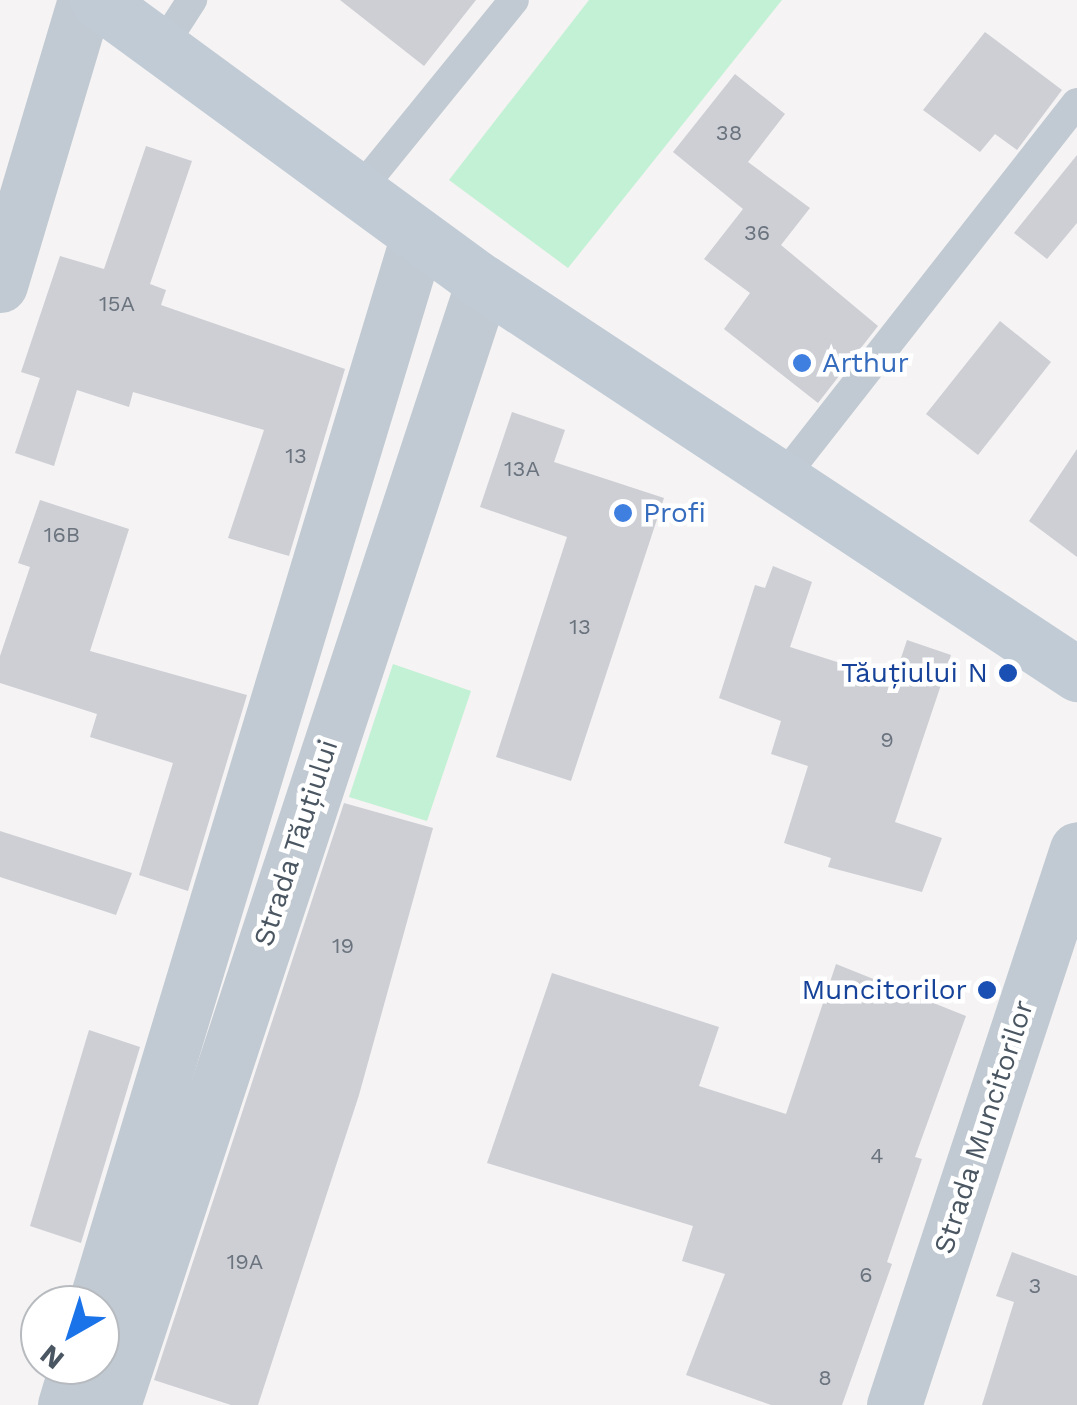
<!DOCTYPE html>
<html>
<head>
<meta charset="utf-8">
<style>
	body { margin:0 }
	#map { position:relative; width:1077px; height:1405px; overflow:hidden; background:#f5f3f3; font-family:"Work Sans",sans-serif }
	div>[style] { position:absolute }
	.green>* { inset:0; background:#c3f1d5 }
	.building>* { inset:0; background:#cdcfd5 }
	.lane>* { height:30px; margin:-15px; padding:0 15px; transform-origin:15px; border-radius:15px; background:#c1cad2 }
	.street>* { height:55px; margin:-27.5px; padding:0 27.5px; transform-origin:27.5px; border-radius:27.5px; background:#c1cad2 }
	.secondary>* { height:55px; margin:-27.5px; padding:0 27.5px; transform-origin:27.5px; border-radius:27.5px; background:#c1cbd6 }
	.dots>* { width:28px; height:28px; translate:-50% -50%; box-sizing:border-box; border:5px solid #fff; border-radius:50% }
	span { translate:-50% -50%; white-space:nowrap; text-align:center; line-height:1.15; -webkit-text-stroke:9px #fff; paint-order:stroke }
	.number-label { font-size:22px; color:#6b747e }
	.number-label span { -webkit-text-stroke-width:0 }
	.shop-label { font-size:28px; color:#366cbe }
	.left { translate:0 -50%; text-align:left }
	.transit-label { font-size:28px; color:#164399 }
	.right { translate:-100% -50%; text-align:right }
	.street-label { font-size:28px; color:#4a5661 }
	.north { position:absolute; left:20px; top:1285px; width:100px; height:100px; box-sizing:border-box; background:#fff; border:2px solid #b7bbc0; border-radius:50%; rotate:219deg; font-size:28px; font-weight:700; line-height:40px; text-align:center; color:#4a5661 }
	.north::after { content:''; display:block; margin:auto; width:35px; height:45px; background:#1a73e8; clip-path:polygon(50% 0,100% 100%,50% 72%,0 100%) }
</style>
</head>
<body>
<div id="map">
	<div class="green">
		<div style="clip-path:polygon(589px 0,782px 0,568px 268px,449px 180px)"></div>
		<div style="clip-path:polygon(393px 664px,471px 691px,427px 821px,349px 797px)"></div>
	</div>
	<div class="building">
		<div style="clip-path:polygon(340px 0,476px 0,424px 66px)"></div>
		<div style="clip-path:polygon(985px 32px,1062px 90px,1017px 150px,995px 134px,980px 152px,923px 110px)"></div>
		<div style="clip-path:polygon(735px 74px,785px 114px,748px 162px,810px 208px,781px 245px,878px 326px,818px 403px,724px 329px,750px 293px,704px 259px,743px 209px,673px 152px)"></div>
		<div style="clip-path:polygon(146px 146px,192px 161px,150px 284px,166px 290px,161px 305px,345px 369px,289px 556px,228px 538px,264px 430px,133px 392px,129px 407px,77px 390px,54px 466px,15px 453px,40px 378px,21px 372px,60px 256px,104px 269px)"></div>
		<div style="clip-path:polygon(1077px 155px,1077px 223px,1047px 259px,1014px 233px)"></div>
		<div style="clip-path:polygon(1000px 321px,1051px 362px,978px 455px,926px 414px)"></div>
		<div style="clip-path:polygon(512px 412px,565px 430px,554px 462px,664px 498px,571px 781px,496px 757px,567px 537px,480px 507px)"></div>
		<div style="clip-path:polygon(1077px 449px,1077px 557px,1029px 521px)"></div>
		<div style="clip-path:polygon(40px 500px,129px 529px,90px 651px,247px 695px,188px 891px,139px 875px,173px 763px,90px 737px,97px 714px,0 683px,0 656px,30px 567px,18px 563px)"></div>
		<div style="clip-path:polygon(773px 566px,812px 582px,790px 647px,884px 677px,887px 669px,896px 673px,907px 640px,951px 655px,895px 822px,942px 838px,922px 892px,828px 867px,831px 858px,784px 843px,808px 766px,771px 754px,781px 721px,719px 698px,755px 585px,765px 588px)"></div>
		<div style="clip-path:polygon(344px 803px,433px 828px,359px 1095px,258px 1405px,231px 1405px,154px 1380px)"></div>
		<div style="clip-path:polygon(0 831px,132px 873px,116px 915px,0 877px)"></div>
		<div style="clip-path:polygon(836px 964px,966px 1016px,915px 1157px,922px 1159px,887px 1262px,892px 1264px,842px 1405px,771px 1405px,686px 1375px,725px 1274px,682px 1261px,693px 1226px,487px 1163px,552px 973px,719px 1027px,699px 1086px,786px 1114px)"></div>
		<div style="clip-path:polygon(89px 1030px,140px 1047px,81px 1243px,30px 1226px)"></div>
		<div style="clip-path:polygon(1012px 1252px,1077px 1276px,1077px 1405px,982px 1405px,1014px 1302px,996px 1296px)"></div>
	</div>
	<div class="lane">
		<div style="left:163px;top:45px;width:54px;rotate:-57.2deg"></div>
		<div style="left:358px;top:192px;width:247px;rotate:-50.9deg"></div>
		<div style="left:781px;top:480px;width:479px;rotate:-51.9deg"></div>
	</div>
	<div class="street">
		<div style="left:0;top:285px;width:297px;rotate:-73.4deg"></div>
		<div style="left:95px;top:1305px;width:1117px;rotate:-73.19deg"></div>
		<div style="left:65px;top:1405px;width:42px;rotate:-73.3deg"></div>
		<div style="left:113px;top:1405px;width:1182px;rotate:-71.76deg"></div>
		<div style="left:894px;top:1405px;width:585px;rotate:-71.78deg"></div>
	</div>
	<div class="secondary">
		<div style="left:97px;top:0;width:478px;rotate:36.2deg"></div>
		<div style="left:483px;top:282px;width:712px;rotate:33.42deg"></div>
	</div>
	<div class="dots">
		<div style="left:802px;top:363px;background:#3f7fe0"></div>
		<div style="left:623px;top:513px;background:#3f7fe0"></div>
		<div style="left:1008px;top:673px;background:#1a4fb4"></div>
		<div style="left:987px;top:990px;background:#1a4fb4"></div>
	</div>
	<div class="number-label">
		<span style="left:729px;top:133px">38</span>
		<span style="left:757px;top:233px">36</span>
		<span style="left:117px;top:304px">15A</span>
		<span style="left:296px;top:456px">13</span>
		<span style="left:522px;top:469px">13A</span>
		<span style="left:62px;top:535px">16B</span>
		<span style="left:580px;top:627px">13</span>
		<span style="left:887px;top:740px">9</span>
		<span style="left:343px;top:946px">19</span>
		<span style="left:877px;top:1156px">4</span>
		<span style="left:245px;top:1262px">19A</span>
		<span style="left:866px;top:1275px">6</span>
		<span style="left:1035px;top:1286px">3</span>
		<span style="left:825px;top:1378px">8</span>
	</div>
	<div class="shop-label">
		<span class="left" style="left:822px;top:363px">Arthur</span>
		<span class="left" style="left:643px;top:513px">Profi</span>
	</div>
	<div class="transit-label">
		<span class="right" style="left:988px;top:673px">Tăuțiului N</span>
		<span class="right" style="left:967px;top:990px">Muncitorilor</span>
	</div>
	<div class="street-label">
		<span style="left:296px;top:843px;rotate:-72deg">Strada Tăuțiului</span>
		<span style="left:984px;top:1127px;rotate:-72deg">Strada Muncitorilor</span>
	</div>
	<div class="north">N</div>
</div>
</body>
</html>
